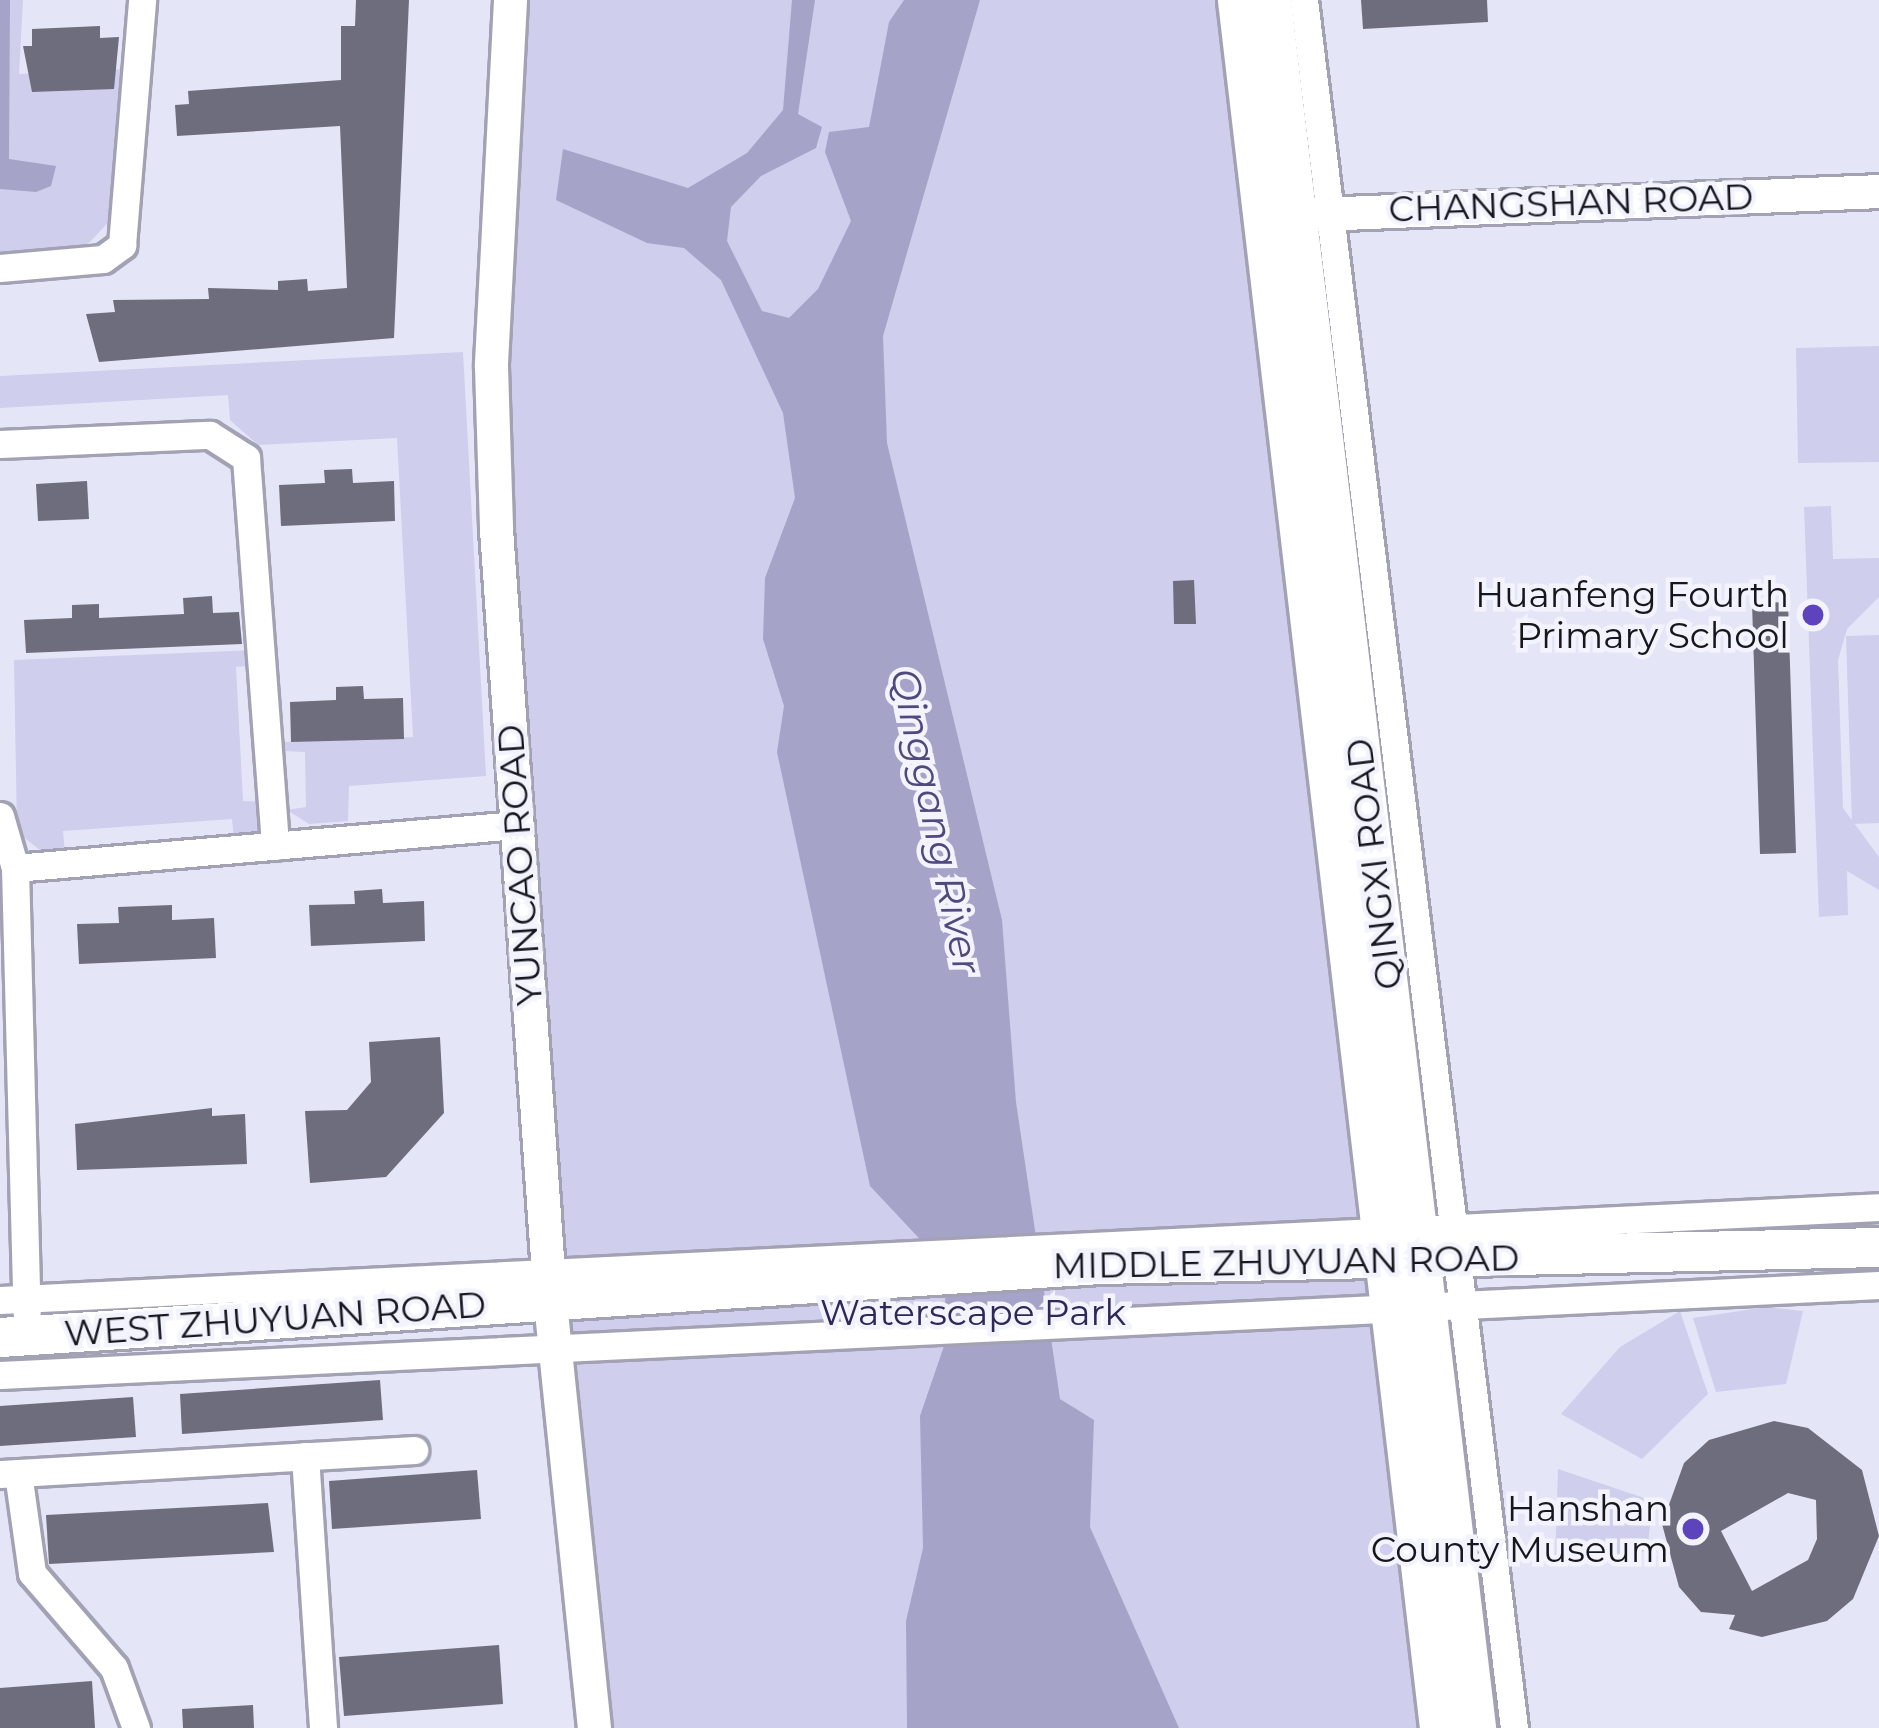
<!DOCTYPE html>
<html>
<head>
<meta charset="utf-8">
<style>
	body { margin:0 }
	#map { position:relative; width:1879px; height:1728px; overflow:hidden; background:#e5e5f8; font-family:Montserrat,sans-serif }
	div>[style] { position:absolute }
	.green>* { inset:0; background:#cfceed }
	.water>* { inset:0; background:#a5a3c8 }
	.building>* { inset:0; background:#6e6d7e }
	.roads { filter:drop-shadow(3px 0 #a3a2b4) drop-shadow(-3px 0 #a3a2b4) drop-shadow(0 3px #a3a2b4) drop-shadow(0 -3px #a3a2b4) }
	.minor>* { height:27px; margin:-13.5px; padding:0 13.5px; transform-origin:13.5px; border-radius:13.5px; background:#fff }
	.tertiary>* { height:33px; margin:-16.5px; padding:0 16.5px; transform-origin:16.5px; border-radius:16.5px; background:#fff }
	.secondary>* { height:39px; margin:-19.5px; padding:0 19.5px; transform-origin:19.5px; border-radius:19.5px; background:#fff }
	.dots>* { width:33px; height:33px; translate:-50% -50%; box-sizing:border-box; border:6px solid #f3f3fe; border-radius:50% }
	span { translate:-50% -50%; white-space:nowrap; text-align:center; line-height:1.15; -webkit-text-stroke:9px #f3f3fe; paint-order:stroke }
	.street-label { font-size:36px; color:#17161d }
	.poi-label { font-size:36px; color:#17161d }
	.right { translate:-100% -50%; text-align:right }
	.park-label { font-size:36px; color:#2e2757 }
	.water-label { font-size:39px; color:#4f4a7d; font-style:italic }
</style>
</head>
<body>
<div id="map">
	<div class="green">
		<div style="clip-path:polygon(0 0,23px 0,19px 74px,126px 69px,121px 209px,87px 245px,0 254px)"></div>
		<div style="clip-path:polygon(526px 0,1220px 0,1430px 1728px,608px 1728px,557px 1191px,512px 529px,509px 375px)"></div>
		<div style="clip-path:polygon(1879px 346px,1879px 462px,1798px 463px,1796px 348px)"></div>
		<div style="clip-path:polygon(463px 352px,486px 776px,349px 786px,348px 821px,309px 824px,287px 810px,306px 807px,305px 752px,284px 751px,284px 742px,413px 737px,397px 438px,258px 445px,230px 420px,228px 395px,0 408px,0 376px)"></div>
		<div style="clip-path:polygon(1831px 506px,1833px 559px,1879px 558px,1879px 597px,1847px 629px,1838px 660px,1843px 808px,1879px 857px,1879px 890px,1847px 871px,1848px 915px,1819px 917px,1804px 507px)"></div>
		<div style="clip-path:polygon(1879px 635px,1879px 823px,1852px 824px,1846px 636px)"></div>
		<div style="clip-path:polygon(257px 650px,257px 665px,236px 667px,243px 801px,265px 802px,261px 833px,234px 839px,232px 819px,63px 831px,65px 853px,45px 854px,17px 832px,14px 660px)"></div>
		<div style="clip-path:polygon(1767px 1307px,1803px 1311px,1786px 1384px,1716px 1392px,1693px 1318px)"></div>
		<div style="clip-path:polygon(1680px 1311px,1708px 1394px,1642px 1459px,1561px 1414px,1620px 1347px)"></div>
		<div style="clip-path:polygon(1558px 1469px,1653px 1501px,1647px 1551px,1555px 1560px)"></div>
	</div>
	<div class="water">
		<div style="clip-path:polygon(0 0,10px 0,9px 159px,56px 166px,51px 186px,36px 192px,0 189px)"></div>
		<div style="clip-path:polygon(792px 0,815px 0,798px 114px,822px 127px,816px 148px,761px 176px,731px 207px,727px 241px,762px 311px,789px 318px,818px 289px,851px 221px,825px 152px,829px 132px,869px 127px,889px 22px,904px 0,980px 0,883px 336px,887px 443px,1002px 920px,1016px 1102px,1060px 1399px,1094px 1420px,1090px 1527px,1179px 1728px,907px 1728px,906px 1621px,923px 1548px,920px 1416px,944px 1346px,946px 1267px,870px 1186px,777px 752px,784px 706px,763px 639px,765px 578px,795px 498px,783px 413px,721px 280px,684px 248px,647px 243px,556px 200px,563px 149px,688px 188px,747px 153px,783px 110px)"></div>
	</div>
	<div class="building">
		<div style="clip-path:polygon(356px 0,409px 0,394px 338px,99px 362px,86px 314px,115px 312px,113px 300px,209px 299px,208px 288px,278px 290px,278px 281px,307px 279px,308px 291px,347px 288px,340px 126px,177px 136px,175px 105px,189px 104px,188px 91px,341px 80px,341px 26px,355px 26px)"></div>
		<div style="clip-path:polygon(1361px 0,1487px 0,1488px 22px,1363px 29px)"></div>
		<div style="clip-path:polygon(100px 26px,100px 38px,119px 37px,114px 89px,32px 92px,23px 46px,32px 46px,32px 29px)"></div>
		<div style="clip-path:polygon(352px 469px,353px 483px,394px 481px,395px 521px,281px 526px,279px 485px,325px 483px,324px 470px)"></div>
		<div style="clip-path:polygon(87px 481px,89px 519px,38px 521px,36px 484px)"></div>
		<div style="clip-path:polygon(1194px 580px,1196px 624px,1174px 624px,1173px 581px)"></div>
		<div style="clip-path:polygon(212px 596px,213px 613px,239px 612px,242px 644px,26px 653px,24px 620px,72px 618px,72px 605px,99px 604px,99px 618px,184px 614px,183px 598px)"></div>
		<div style="clip-path:polygon(1788px 602px,1796px 853px,1760px 854px,1752px 603px)"></div>
		<div style="clip-path:polygon(363px 686px,364px 699px,403px 698px,404px 739px,291px 742px,290px 702px,336px 700px,336px 687px)"></div>
		<div style="clip-path:polygon(382px 889px,383px 903px,424px 901px,425px 941px,311px 946px,309px 905px,355px 904px,354px 891px)"></div>
		<div style="clip-path:polygon(172px 905px,172px 920px,214px 918px,216px 958px,79px 964px,77px 924px,119px 923px,118px 907px)"></div>
		<div style="clip-path:polygon(440px 1037px,444px 1113px,386px 1177px,310px 1183px,305px 1111px,347px 1110px,371px 1082px,369px 1042px)"></div>
		<div style="clip-path:polygon(212px 1108px,212px 1116px,245px 1114px,247px 1164px,77px 1170px,75px 1124px)"></div>
		<div style="clip-path:polygon(380px 1380px,383px 1420px,182px 1434px,180px 1394px)"></div>
		<div style="clip-path:polygon(133px 1397px,136px 1437px,0 1446px,0 1406px)"></div>
		<div style="clip-path:polygon(evenodd,1774px 1421px,1808px 1428px,1862px 1470px,1879px 1536px,1853px 1599px,1827px 1621px,1762px 1637px,1729px 1629px,1735px 1615px,1701px 1612px,1679px 1587px,1662px 1524px,1684px 1463px,1709px 1440px,1774px 1421px,1788px 1493px,1816px 1500px,1817px 1539px,1808px 1560px,1752px 1591px,1721px 1531px,1788px 1493px)"></div>
		<div style="clip-path:polygon(477px 1470px,481px 1519px,332px 1529px,329px 1481px)"></div>
		<div style="clip-path:polygon(268px 1503px,274px 1552px,49px 1564px,46px 1515px)"></div>
		<div style="clip-path:polygon(499px 1645px,503px 1704px,344px 1716px,339px 1657px)"></div>
		<div style="clip-path:polygon(92px 1681px,95px 1728px,0 1728px,0 1688px)"></div>
		<div style="clip-path:polygon(253px 1705px,254px 1728px,183px 1728px,182px 1709px)"></div>
	</div>
	<div class="roads">
		<div class="minor">
			<div style="left:1304px;top:0;width:1741px;rotate:83.07deg"></div>
			<div style="left:0;top:268px;width:103px;rotate:-5deg"></div>
			<div style="left:103px;top:259px;width:24px;rotate:-36deg"></div>
			<div style="left:122px;top:245px;width:246px;rotate:-85.3deg"></div>
			<div style="left:0;top:444px;width:210px;rotate:-2.5deg"></div>
			<div style="left:210px;top:435px;width:43px;rotate:32.6deg"></div>
			<div style="left:246px;top:458px;width:389px;rotate:85.7deg"></div>
			<div style="left:0;top:816px;width:54px;rotate:73.9deg"></div>
			<div style="left:15px;top:868px;width:445px;rotate:88.5deg"></div>
			<div style="left:15px;top:868px;width:504px;rotate:-4.9deg"></div>
			<div style="left:0;top:1300px;width:1881px;rotate:-2.83deg"></div>
			<div style="left:0;top:1375px;width:1881px;rotate:-2.74deg"></div>
			<div style="left:305px;top:1456px;width:273px;rotate:86.2deg"></div>
			<div style="left:18px;top:1473px;width:101px;rotate:82deg"></div>
			<div style="left:32px;top:1573px;width:125px;rotate:49.2deg"></div>
			<div style="left:114px;top:1668px;width:64px;rotate:69.9deg"></div>
			<div style="left:0;top:1474px;width:415px;rotate:-3.3deg"></div>
		</div>
		<div class="tertiary">
			<div style="left:510px;top:0;width:367px;rotate:93deg"></div>
			<div style="left:491px;top:367px;width:162px;rotate:88.2deg"></div>
			<div style="left:496px;top:529px;width:775px;rotate:86deg"></div>
			<div style="left:550px;top:1302px;width:428px;rotate:84.1deg"></div>
			<div style="left:1271px;top:216px;width:609px;rotate:-2.35deg"></div>
		</div>
		<div class="secondary">
			<div style="left:1237px;top:0;width:1740px;rotate:83.33deg"></div>
			<div style="left:1271px;top:0;width:1740px;rotate:83.23deg"></div>
			<div style="left:0;top:1337px;width:1102px;rotate:-3.8deg"></div>
			<div style="left:1100px;top:1264px;width:779px;rotate:-1.25deg"></div>
		</div>
	</div>
	<div class="dots">
		<div style="left:1813px;top:615px;background:#5d44bd"></div>
		<div style="left:1693px;top:1529px;background:#5d44bd"></div>
	</div>
	<div class="street-label">
		<span style="left:1571px;top:203px;rotate:-2deg">CHANGSHAN ROAD</span>
		<span style="left:1374px;top:864px;rotate:-97deg">QINGXI ROAD</span>
		<span style="left:520px;top:865px;rotate:-94deg">YUNCAO ROAD</span>
		<span style="left:1286px;top:1262px;rotate:-1deg">MIDDLE ZHUYUAN ROAD</span>
		<span style="left:275px;top:1319px;rotate:-4deg">WEST ZHUYUAN ROAD</span>
	</div>
	<div class="poi-label">
		<span class="right" style="left:1789px;top:615px">Huanfeng Fourth<br>Primary School</span>
		<span class="right" style="left:1669px;top:1529px">Hanshan<br>County Museum</span>
	</div>
	<div class="park-label">
		<span style="left:973px;top:1313px">Waterscape Park</span>
	</div>
	<div class="water-label">
		<span style="left:936px;top:821px;rotate:78deg">Qinggang River</span>
	</div>
</div>
</body>
</html>
